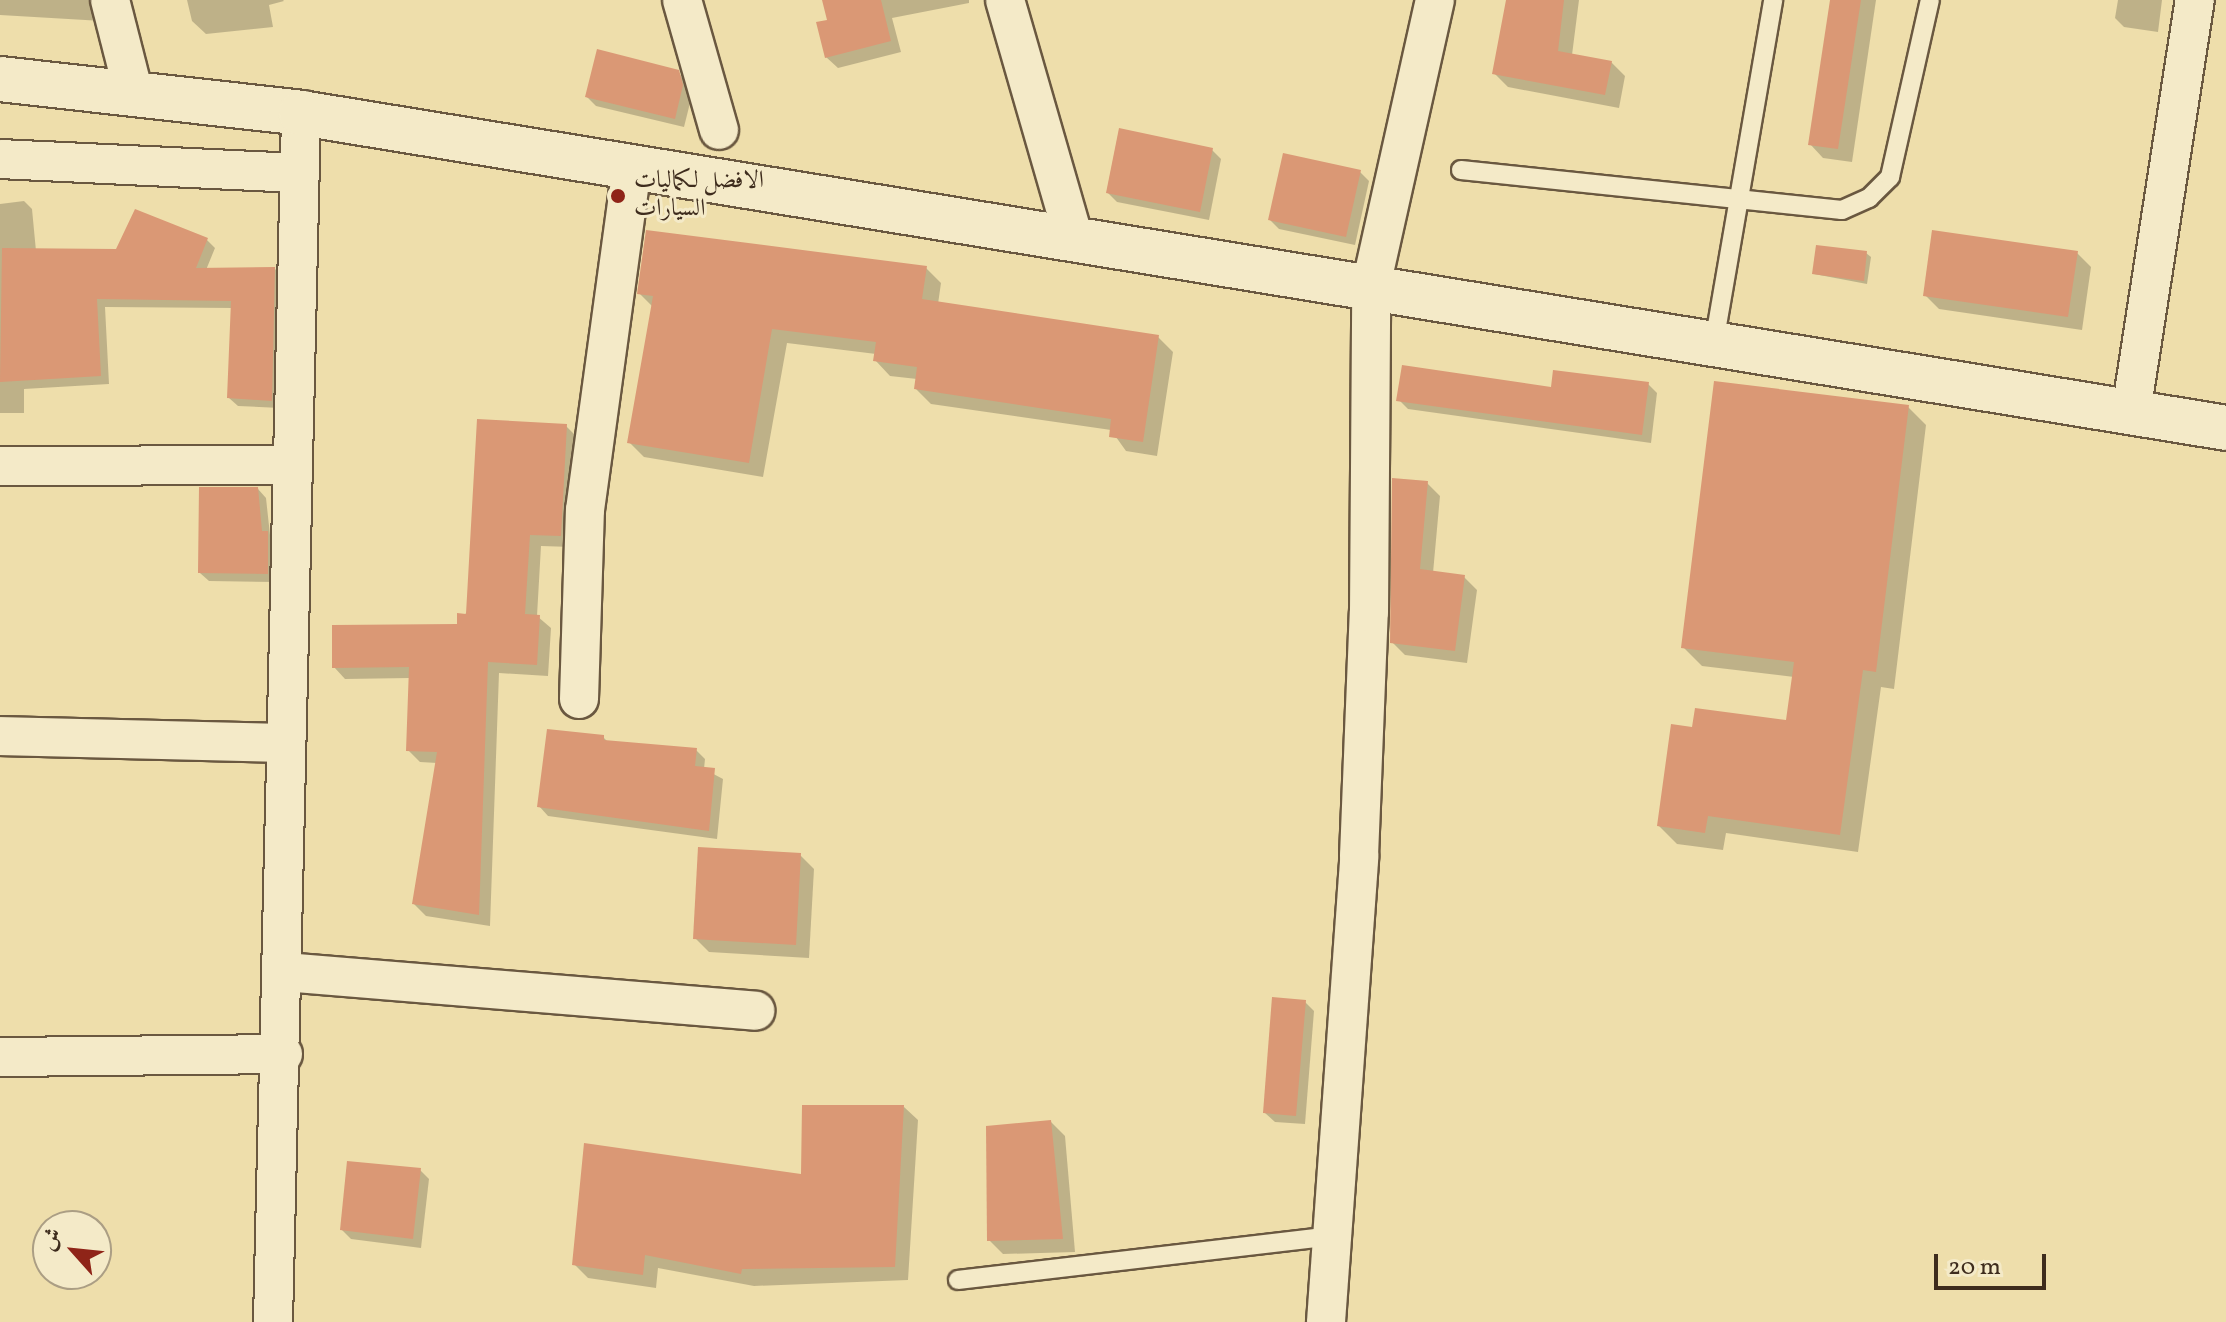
<!DOCTYPE html>
<html>
<head>
<meta charset="utf-8">
<style>
	body { margin:0 }
	#map { position:relative; width:2226px; height:1322px; overflow:hidden; background:#eedeab; font-family:Vollkorn,Amiri,serif }
	div>[style] { position:absolute }
	.shadow>* { inset:0; background:#0003 }
	.building>* { inset:0; background:#da9875 }
	.roads { filter:drop-shadow(2px 0 #6a5840) drop-shadow(-2px 0 #6a5840) drop-shadow(0 2px #6a5840) drop-shadow(0 -2px #6a5840) }
	.lane>* { height:18px; margin:-9px; padding:0 9px; transform-origin:9px; border-radius:9px; background:#f4eac8 }
	.street>* { height:38px; margin:-19px; padding:0 19px; transform-origin:19px; border-radius:19px; background:#f4eac8 }
	.secondary>* { height:44px; margin:-22px; padding:0 22px; transform-origin:22px; border-radius:22px; background:#f4eac8 }
	.dots>* { width:22px; height:22px; translate:-50% -50%; box-sizing:border-box; border:4px solid #f4eac8; border-radius:50% }
	span { translate:-50% -50%; white-space:nowrap; text-align:center; line-height:1.15; -webkit-text-stroke:6px #f4eac8; paint-order:stroke }
	.poi-label { font-size:24px; color:#3e2c1d }
	.left { translate:0 -50%; text-align:left }
	.north { position:absolute; left:32px; top:1210px; width:80px; height:80px; box-sizing:border-box; background:#f4eac8; border:2px solid #ab9e84; border-radius:50%; rotate:297deg; font-size:22px; font-weight:700; line-height:32px; text-align:center; color:#3e2c1d }
	.north::after { content:''; display:block; margin:auto; width:28px; height:36px; background:#8f2418; clip-path:polygon(50% 0,100% 100%,50% 72%,0 100%) }
	.scale { position:absolute; left:1934px; top:1254px; width:112px; height:36px; box-sizing:border-box; border:4px solid #3e2c1d; border-top:0; padding-left:10px; font-size:24px; line-height:28px; white-space:nowrap; color:#3e2c1d; -webkit-text-stroke:6px #f4eac8; paint-order:stroke }
</style>
</head>
<body>
<div id="map">
	<div class="shadow">
		<div style="clip-path:polygon(0 0,109px 0,102px 21px,0 15px)"></div>
		<div style="clip-path:polygon(187px 0,283px 0,284px 1px,269px 5px,273px 27px,206px 34px,192px 21px)"></div>
		<div style="clip-path:polygon(825px 0,969px 0,969px 3px,892px 18px,901px 52px,838px 68px,826px 57px,830px 21px)"></div>
		<div style="clip-path:polygon(1508px 0,1579px 0,1572px 55px,1611px 62px,1625px 76px,1619px 108px,1508px 87px,1494px 73px)"></div>
		<div style="clip-path:polygon(1832px 0,1876px 0,1852px 162px,1823px 158px,1810px 144px)"></div>
		<div style="clip-path:polygon(2118px 0,2162px 0,2158px 32px,2124px 27px,2115px 18px)"></div>
		<div style="clip-path:polygon(678px 71px,692px 95px,684px 127px,596px 106px,587px 97px)"></div>
		<div style="clip-path:polygon(1212px 150px,1221px 159px,1209px 220px,1117px 202px,1108px 193px)"></div>
		<div style="clip-path:polygon(1360px 172px,1369px 181px,1355px 245px,1279px 229px,1270px 220px)"></div>
		<div style="clip-path:polygon(24px 201px,32px 209px,36px 251px,117px 251px,206px 239px,215px 248px,206px 270px,275px 269px,283px 277px,280px 408px,238px 406px,229px 398px,233px 308px,105px 307px,109px 384px,24px 389px,24px 413px,0 413px,0 204px)"></div>
		<div style="clip-path:polygon(1866px 253px,1871px 257px,1867px 284px,1814px 274px)"></div>
		<div style="clip-path:polygon(2077px 253px,2091px 267px,2082px 330px,1939px 309px,1925px 295px)"></div>
		<div style="clip-path:polygon(926px 268px,941px 283px,938px 304px,1158px 337px,1173px 352px,1157px 456px,1126px 451px,1111px 430px,931px 404px,916px 389px,917px 379px,890px 376px,875px 360px,876px 354px,787px 343px,763px 477px,644px 457px,629px 442px,653px 307px,639px 293px)"></div>
		<div style="clip-path:polygon(1648px 384px,1657px 393px,1651px 443px,1408px 409px,1399px 400px)"></div>
		<div style="clip-path:polygon(1908px 407px,1926px 425px,1894px 689px,1881px 687px,1858px 852px,1726px 833px,1723px 850px,1677px 844px,1659px 826px,1694px 729px,1787px 723px,1794px 677px,1702px 666px,1683px 647px)"></div>
		<div style="clip-path:polygon(566px 426px,578px 438px,572px 547px,541px 546px,537px 616px,551px 628px,548px 676px,499px 673px,490px 926px,426px 916px,414px 904px,437px 763px,420px 762px,408px 750px,410px 678px,345px 679px,334px 667px,459px 626px)"></div>
		<div style="clip-path:polygon(1427px 483px,1440px 496px,1433px 573px,1464px 577px,1477px 590px,1467px 663px,1405px 655px,1392px 642px)"></div>
		<div style="clip-path:polygon(258px 489px,266px 498px,270px 535px,277px 542px,276px 582px,209px 581px,200px 573px)"></div>
		<div style="clip-path:polygon(603px 737px,609px 743px,696px 750px,705px 759px,704px 769px,723px 779px,717px 839px,548px 816px,539px 806px)"></div>
		<div style="clip-path:polygon(800px 855px,814px 869px,809px 958px,709px 952px,695px 938px)"></div>
		<div style="clip-path:polygon(1305px 1002px,1314px 1011px,1305px 1124px,1275px 1122px,1265px 1113px)"></div>
		<div style="clip-path:polygon(904px 1107px,918px 1120px,908px 1280px,754px 1286px,658px 1268px,656px 1288px,588px 1278px,574px 1264px,803px 1177px)"></div>
		<div style="clip-path:polygon(1051px 1122px,1065px 1136px,1075px 1252px,1003px 1254px,989px 1240px)"></div>
		<div style="clip-path:polygon(420px 1170px,429px 1179px,421px 1248px,351px 1239px,342px 1230px)"></div>
	</div>
	<div class="building">
		<div style="clip-path:polygon(822px 0,881px 0,891px 41px,825px 58px,816px 22px,827px 20px)"></div>
		<div style="clip-path:polygon(1506px 0,1564px 0,1558px 51px,1612px 61px,1605px 95px,1492px 74px)"></div>
		<div style="clip-path:polygon(1830px 0,1861px 0,1838px 149px,1808px 145px)"></div>
		<div style="clip-path:polygon(597px 49px,679px 70px,683px 85px,675px 119px,585px 97px)"></div>
		<div style="clip-path:polygon(1119px 128px,1213px 148px,1200px 212px,1106px 193px)"></div>
		<div style="clip-path:polygon(1283px 153px,1361px 170px,1346px 237px,1268px 220px)"></div>
		<div style="clip-path:polygon(135px 209px,208px 238px,196px 268px,275px 267px,272px 401px,227px 398px,231px 301px,97px 299px,101px 376px,0 382px,2px 248px,116px 249px)"></div>
		<div style="clip-path:polygon(646px 230px,927px 266px,922px 299px,1159px 335px,1143px 442px,1109px 437px,1111px 419px,914px 389px,917px 367px,873px 361px,876px 342px,772px 329px,749px 463px,627px 443px,653px 296px,637px 294px)"></div>
		<div style="clip-path:polygon(1932px 230px,2078px 251px,2068px 317px,1923px 296px)"></div>
		<div style="clip-path:polygon(1816px 245px,1867px 251px,1864px 281px,1812px 274px)"></div>
		<div style="clip-path:polygon(1402px 365px,1551px 387px,1553px 370px,1649px 382px,1642px 435px,1396px 401px)"></div>
		<div style="clip-path:polygon(1714px 381px,1909px 405px,1876px 672px,1863px 670px,1840px 835px,1708px 816px,1705px 833px,1657px 826px,1671px 724px,1692px 727px,1695px 708px,1786px 720px,1794px 662px,1681px 648px)"></div>
		<div style="clip-path:polygon(477px 419px,567px 424px,561px 536px,530px 535px,525px 614px,540px 615px,537px 665px,488px 662px,479px 915px,412px 904px,437px 752px,406px 751px,409px 667px,332px 668px,332px 625px,457px 624px,457px 613px,466px 614px)"></div>
		<div style="clip-path:polygon(1392px 478px,1428px 481px,1420px 569px,1465px 575px,1455px 651px,1390px 643px)"></div>
		<div style="clip-path:polygon(199px 487px,258px 487px,262px 531px,268px 531px,268px 574px,198px 573px)"></div>
		<div style="clip-path:polygon(547px 729px,604px 735px,604px 740px,697px 748px,695px 766px,715px 768px,709px 831px,537px 807px)"></div>
		<div style="clip-path:polygon(698px 847px,801px 853px,796px 945px,693px 939px)"></div>
		<div style="clip-path:polygon(1272px 997px,1306px 1000px,1296px 1116px,1263px 1113px)"></div>
		<div style="clip-path:polygon(802px 1105px,904px 1105px,895px 1267px,742px 1269px,741px 1274px,645px 1255px,643px 1275px,572px 1265px,584px 1143px,801px 1174px)"></div>
		<div style="clip-path:polygon(1051px 1120px,1063px 1239px,987px 1241px,986px 1126px)"></div>
		<div style="clip-path:polygon(347px 1161px,421px 1168px,413px 1239px,340px 1230px)"></div>
	</div>
	<div class="roads">
		<div class="lane">
			<div style="left:1461px;top:170px;width:383px;rotate:6deg"></div>
			<div style="left:1842px;top:210px;width:30px;rotate:-24deg"></div>
			<div style="left:1869px;top:198px;width:30px;rotate:-45deg"></div>
			<div style="left:1890px;top:177px;width:181px;rotate:-77.3deg"></div>
			<div style="left:1714px;top:343px;width:348px;rotate:-80.2deg"></div>
			<div style="left:958px;top:1280px;width:379px;rotate:-6.7deg"></div>
		</div>
		<div class="street">
			<div style="left:110px;top:0;width:93px;rotate:75.7deg"></div>
			<div style="left:682px;top:0;width:135px;rotate:74.1deg"></div>
			<div style="left:1005px;top:0;width:249px;rotate:73.9deg"></div>
			<div style="left:0;top:159px;width:299px;rotate:2.7deg"></div>
			<div style="left:2131px;top:412px;width:417px;rotate:-81.2deg"></div>
			<div style="left:0;top:466px;width:292px;rotate:-0.2deg"></div>
			<div style="left:579px;top:699px;width:189px;rotate:-88.2deg"></div>
			<div style="left:585px;top:510px;width:346px;rotate:-82.2deg"></div>
			<div style="left:0;top:736px;width:286px;rotate:1.4deg"></div>
			<div style="left:285px;top:972px;width:472px;rotate:4.7deg"></div>
			<div style="left:0;top:1057px;width:283px;rotate:-0.6deg"></div>
			<div style="left:273px;top:1322px;width:1209px;rotate:-88.67deg"></div>
			<div style="left:1326px;top:1322px;width:467px;rotate:-85.9deg"></div>
			<div style="left:1359px;top:856px;width:244px;rotate:-87.7deg"></div>
			<div style="left:1369px;top:612px;width:326px;rotate:-89.6deg"></div>
			<div style="left:1371px;top:286px;width:293px;rotate:-77.4deg"></div>
		</div>
		<div class="secondary">
			<div style="left:0;top:79px;width:303px;rotate:6.4deg"></div>
			<div style="left:301px;top:113px;width:1951px;rotate:9.29deg"></div>
		</div>
	</div>
	<div class="dots">
		<div style="left:618px;top:196px;background:#8f2418"></div>
	</div>
	<div class="poi-label">
		<span class="left" style="left:634px;top:196px">الافضل لكماليات<br>السيارات</span>
	</div>
	<div class="north">ش</div>
	<div class="scale">20 m</div>
</div>
</body>
</html>
